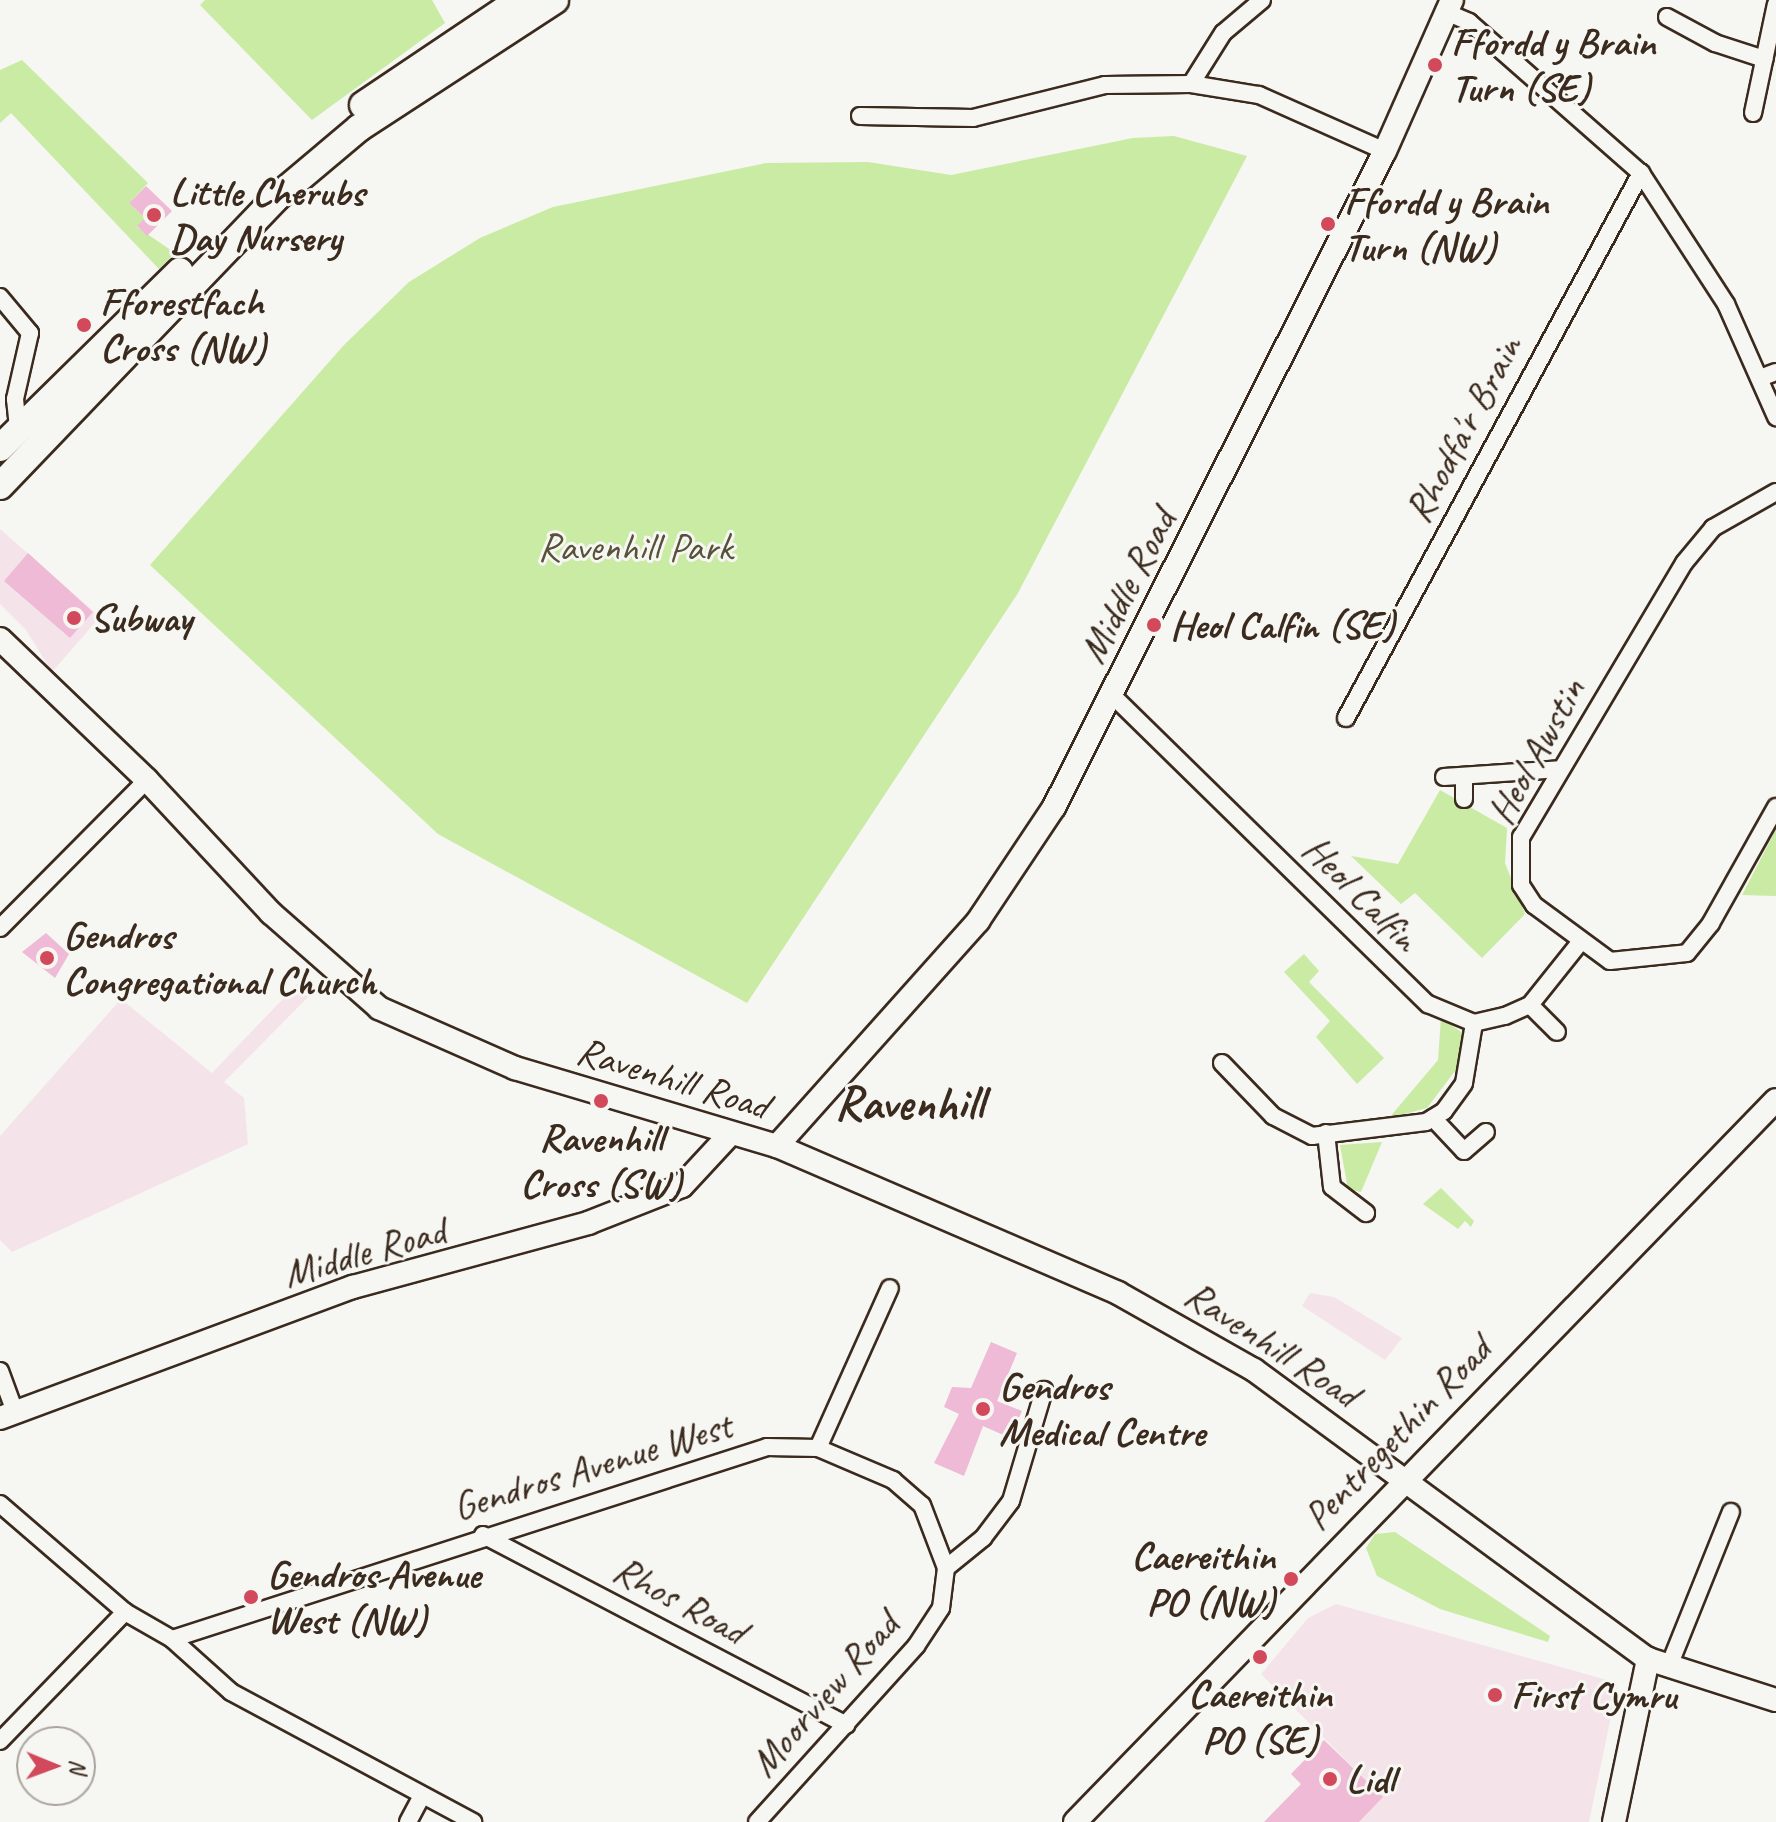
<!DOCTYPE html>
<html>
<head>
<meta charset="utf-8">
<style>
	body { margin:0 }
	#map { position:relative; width:1776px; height:1822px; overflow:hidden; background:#f6f6f2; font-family:Caveat,sans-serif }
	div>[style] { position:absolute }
	.built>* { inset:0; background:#f4e4ea }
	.green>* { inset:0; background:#c9eba3 }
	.building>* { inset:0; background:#eebad6 }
	.roads { filter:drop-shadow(2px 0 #3b2a1e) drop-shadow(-2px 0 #3b2a1e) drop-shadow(0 2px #3b2a1e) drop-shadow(0 -2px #3b2a1e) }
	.street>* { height:16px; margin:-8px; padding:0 8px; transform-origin:8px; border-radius:8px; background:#f6f6f2 }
	.secondary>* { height:22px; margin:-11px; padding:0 11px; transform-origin:11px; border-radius:11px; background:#f6f6f2 }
	.primary>* { height:26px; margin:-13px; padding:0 13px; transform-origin:13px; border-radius:13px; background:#f6f6f2 }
	.dots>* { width:22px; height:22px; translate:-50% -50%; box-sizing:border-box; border:4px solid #f6f6f2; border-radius:50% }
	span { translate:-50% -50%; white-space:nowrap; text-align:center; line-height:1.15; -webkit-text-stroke:6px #f6f6f2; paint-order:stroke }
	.poi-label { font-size:40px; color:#3b2a1e; font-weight:700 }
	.left { translate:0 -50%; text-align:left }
	.right { translate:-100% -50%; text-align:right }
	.street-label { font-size:40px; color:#3b2a1e }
	.park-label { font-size:40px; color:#575139 }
	.district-label { font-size:48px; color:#3b2a1e; font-weight:700 }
	.north { position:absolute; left:16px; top:1726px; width:80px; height:80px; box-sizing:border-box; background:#f6f6f2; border:2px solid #aba49d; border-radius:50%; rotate:91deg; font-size:22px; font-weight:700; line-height:32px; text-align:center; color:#3b2a1e }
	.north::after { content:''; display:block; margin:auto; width:28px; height:36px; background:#d1495b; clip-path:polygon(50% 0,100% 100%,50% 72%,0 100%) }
</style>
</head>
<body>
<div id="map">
	<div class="built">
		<div style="clip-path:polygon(0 529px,100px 617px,52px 672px,26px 630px,0 604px)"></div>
		<div style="clip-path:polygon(301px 980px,314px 991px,224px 1082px,244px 1098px,248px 1144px,12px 1252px,0 1240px,0 1136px,121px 999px,212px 1073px)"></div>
		<div style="clip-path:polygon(1310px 1293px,1334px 1297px,1402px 1338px,1385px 1360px,1302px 1306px)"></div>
		<div style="clip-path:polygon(1336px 1604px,1618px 1683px,1589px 1822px,1359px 1822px,1382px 1797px,1261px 1674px,1308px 1618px)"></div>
	</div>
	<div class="green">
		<div style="clip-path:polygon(205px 0,432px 0,445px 23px,312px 120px,200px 5px)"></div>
		<div style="clip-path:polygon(22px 60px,148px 183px,129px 203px,145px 218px,137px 227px,175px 253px,159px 269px,11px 113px,0 123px,0 70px)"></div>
		<div style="clip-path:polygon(1174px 136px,1247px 156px,1018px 593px,747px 1003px,438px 834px,150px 565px,344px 345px,409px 282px,480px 238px,553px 207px,766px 163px,868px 162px,951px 175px,1133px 138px)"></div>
		<div style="clip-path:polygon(1440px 790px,1507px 828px,1505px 863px,1525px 914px,1482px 958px,1415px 893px,1401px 904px,1351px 856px,1398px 864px)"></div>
		<div style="clip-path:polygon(1776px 829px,1776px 896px,1742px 895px,1769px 843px)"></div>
		<div style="clip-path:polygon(1304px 954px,1319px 971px,1309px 982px,1384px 1058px,1357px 1084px,1316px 1037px,1330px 1021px,1284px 972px)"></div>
		<div style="clip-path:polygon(1441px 1018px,1464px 1034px,1458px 1067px,1427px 1108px,1389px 1118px,1438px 1060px)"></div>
		<div style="clip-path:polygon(1382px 1142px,1361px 1192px,1348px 1189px,1340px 1145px)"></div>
		<div style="clip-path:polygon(1441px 1188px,1474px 1221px,1471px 1227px,1465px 1221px,1458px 1229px,1423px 1204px)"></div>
		<div style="clip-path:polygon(1395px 1532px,1550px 1636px,1548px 1642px,1440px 1609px,1377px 1576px,1366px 1548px,1375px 1534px)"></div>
	</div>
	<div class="building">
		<div style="clip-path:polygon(146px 186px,172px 211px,147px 236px,137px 226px,145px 218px,129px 203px)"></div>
		<div style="clip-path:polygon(28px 553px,93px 612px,70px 638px,4px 581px)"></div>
		<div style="clip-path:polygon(46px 933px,69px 954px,55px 978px,22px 952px)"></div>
		<div style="clip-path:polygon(991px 1342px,1017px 1353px,997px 1401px,1022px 1411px,1010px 1438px,983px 1426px,964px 1476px,934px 1463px,959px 1414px,944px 1407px,952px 1387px,971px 1388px)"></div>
		<div style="clip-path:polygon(1324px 1740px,1383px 1797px,1359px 1822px,1264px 1822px,1301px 1784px,1291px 1774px)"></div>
	</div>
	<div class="roads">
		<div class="street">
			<div style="left:1446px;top:12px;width:25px;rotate:23deg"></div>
			<div style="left:1469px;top:22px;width:229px;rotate:41.3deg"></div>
			<div style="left:1641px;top:173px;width:156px;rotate:57deg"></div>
			<div style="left:1726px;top:304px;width:124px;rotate:66.1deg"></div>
			<div style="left:1667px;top:17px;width:55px;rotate:28.4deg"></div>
			<div style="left:1715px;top:43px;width:52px;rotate:18.1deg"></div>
			<div style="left:1191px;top:84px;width:60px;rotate:-57.9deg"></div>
			<div style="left:1223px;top:33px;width:51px;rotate:-40.2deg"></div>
			<div style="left:1753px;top:113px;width:111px;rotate:-78.1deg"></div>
			<div style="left:860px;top:116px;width:113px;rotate:1deg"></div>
			<div style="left:973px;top:118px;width:136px;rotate:-14deg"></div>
			<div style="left:1105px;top:85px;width:86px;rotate:-0.7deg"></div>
			<div style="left:1191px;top:84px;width:69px;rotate:9.2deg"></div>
			<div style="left:1259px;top:95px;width:138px;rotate:24deg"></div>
			<div style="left:0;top:297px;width:47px;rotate:50.2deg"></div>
			<div style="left:30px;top:333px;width:68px;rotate:102.8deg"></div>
			<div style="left:15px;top:399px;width:29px;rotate:84deg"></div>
			<div style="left:1760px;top:378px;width:17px;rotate:-21deg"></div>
			<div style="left:1776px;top:492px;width:73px;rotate:150.3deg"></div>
			<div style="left:1713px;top:528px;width:45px;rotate:129.6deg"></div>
			<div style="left:1684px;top:563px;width:319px;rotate:120.7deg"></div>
			<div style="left:1521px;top:837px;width:48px;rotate:90deg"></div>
			<div style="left:1521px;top:885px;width:24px;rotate:57deg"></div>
			<div style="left:1534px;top:905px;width:94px;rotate:36.4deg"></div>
			<div style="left:1610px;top:961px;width:77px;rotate:-5.9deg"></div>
			<div style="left:1687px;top:953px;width:38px;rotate:-51deg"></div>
			<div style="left:1711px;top:923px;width:133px;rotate:-60.7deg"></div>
			<div style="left:1112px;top:695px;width:442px;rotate:44.4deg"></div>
			<div style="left:1428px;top:1004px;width:50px;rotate:22.4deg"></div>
			<div style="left:1474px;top:1023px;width:32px;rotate:-13deg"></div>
			<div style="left:1505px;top:1016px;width:27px;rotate:-24deg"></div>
			<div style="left:1530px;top:1005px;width:82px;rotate:-51.4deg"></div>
			<div style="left:1346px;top:718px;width:620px;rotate:-61.57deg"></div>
			<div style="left:1444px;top:777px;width:116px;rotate:-3.9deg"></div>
			<div style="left:1464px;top:799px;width:23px;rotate:-90deg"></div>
			<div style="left:0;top:928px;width:209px;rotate:-45.2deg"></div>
			<div style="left:1530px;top:1005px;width:38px;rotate:45deg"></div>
			<div style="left:1222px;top:1063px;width:74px;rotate:46.1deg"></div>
			<div style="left:1273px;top:1116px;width:44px;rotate:27.1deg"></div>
			<div style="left:1312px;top:1136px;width:115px;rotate:-7deg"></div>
			<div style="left:1426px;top:1122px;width:21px;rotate:-31deg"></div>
			<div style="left:1444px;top:1111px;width:34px;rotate:-54deg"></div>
			<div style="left:1464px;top:1083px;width:61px;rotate:-80.5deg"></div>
			<div style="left:1433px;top:1118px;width:45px;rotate:46.8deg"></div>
			<div style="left:1464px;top:1151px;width:29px;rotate:-41deg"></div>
			<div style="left:1326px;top:1133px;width:54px;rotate:83.7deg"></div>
			<div style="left:1332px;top:1187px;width:43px;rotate:37.4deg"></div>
			<div style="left:0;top:1371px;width:44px;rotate:69.9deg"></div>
			<div style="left:818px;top:1448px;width:175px;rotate:-65.8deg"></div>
			<div style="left:0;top:1504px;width:165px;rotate:40.8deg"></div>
			<div style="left:125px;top:1612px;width:54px;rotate:29.9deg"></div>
			<div style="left:172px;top:1639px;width:79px;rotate:41.9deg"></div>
			<div style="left:231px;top:1692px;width:275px;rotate:28.2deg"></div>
			<div style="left:483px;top:1535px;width:410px;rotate:27.6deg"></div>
			<div style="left:946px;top:1568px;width:48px;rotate:-39deg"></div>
			<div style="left:983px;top:1538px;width:46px;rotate:-52.9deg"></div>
			<div style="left:1011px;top:1501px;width:116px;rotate:-73.4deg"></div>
			<div style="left:172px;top:1639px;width:625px;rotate:-17.88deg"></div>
			<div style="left:767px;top:1447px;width:51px;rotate:1.1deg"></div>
			<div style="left:818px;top:1448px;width:82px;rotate:23.1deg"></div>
			<div style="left:893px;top:1480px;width:38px;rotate:41deg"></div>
			<div style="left:922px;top:1505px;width:67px;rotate:69.1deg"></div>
			<div style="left:946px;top:1568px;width:40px;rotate:97.1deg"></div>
			<div style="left:941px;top:1608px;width:45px;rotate:123.3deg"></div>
			<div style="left:916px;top:1646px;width:237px;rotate:132.1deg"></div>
			<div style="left:1669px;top:1666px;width:166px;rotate:-68.1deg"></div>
			<div style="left:0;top:1741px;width:180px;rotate:-45.9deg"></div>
			<div style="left:408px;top:1822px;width:30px;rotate:-62deg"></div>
		</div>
		<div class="secondary">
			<div style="left:0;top:639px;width:204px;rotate:43.8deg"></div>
			<div style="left:147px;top:780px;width:182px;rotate:47deg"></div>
			<div style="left:271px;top:913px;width:144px;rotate:41.3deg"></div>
			<div style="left:379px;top:1008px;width:149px;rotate:23.8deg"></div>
			<div style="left:515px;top:1068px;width:273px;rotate:16.6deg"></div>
			<div style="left:777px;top:1146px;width:371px;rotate:23.3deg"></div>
			<div style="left:1118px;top:1293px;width:156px;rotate:29.5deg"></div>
			<div style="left:1254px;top:1370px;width:489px;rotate:36.3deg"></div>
			<div style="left:1648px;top:1659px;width:134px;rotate:17.8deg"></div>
			<div style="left:777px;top:1146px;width:302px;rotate:-48.2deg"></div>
			<div style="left:978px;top:921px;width:137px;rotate:-56.3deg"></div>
			<div style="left:1054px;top:807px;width:735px;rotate:-63.23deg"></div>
			<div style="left:1385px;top:151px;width:165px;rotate:-66.1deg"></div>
			<div style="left:0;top:1418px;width:377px;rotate:-20.4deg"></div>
			<div style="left:353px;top:1287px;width:244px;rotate:-15.2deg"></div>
			<div style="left:588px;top:1223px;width:101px;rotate:-21.5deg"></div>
			<div style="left:682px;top:1186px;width:72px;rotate:-47.2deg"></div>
			<div style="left:1075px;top:1822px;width:1006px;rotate:-45.85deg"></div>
			<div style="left:1614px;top:1822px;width:167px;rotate:-78.2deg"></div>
		</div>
		<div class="primary">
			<div style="left:363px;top:105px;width:188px;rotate:-33.9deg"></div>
			<div style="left:0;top:448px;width:252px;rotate:-44.5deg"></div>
			<div style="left:0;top:486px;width:400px;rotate:-46.2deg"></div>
			<div style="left:277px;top:197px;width:107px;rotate:-40.1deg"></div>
			<div style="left:359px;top:128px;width:234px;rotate:-33.1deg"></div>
		</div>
	</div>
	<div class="dots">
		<div style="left:1435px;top:65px;background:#d1495b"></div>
		<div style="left:154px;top:215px;background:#d1495b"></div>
		<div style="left:1328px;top:224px;background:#d1495b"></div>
		<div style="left:84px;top:325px;background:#d1495b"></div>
		<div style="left:74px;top:618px;background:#d1495b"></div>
		<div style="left:1154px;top:625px;background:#d1495b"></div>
		<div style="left:47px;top:958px;background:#d1495b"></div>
		<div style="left:601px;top:1101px;background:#d1495b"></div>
		<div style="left:983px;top:1409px;background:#d1495b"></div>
		<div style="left:1291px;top:1579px;background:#d1495b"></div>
		<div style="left:251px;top:1597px;background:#d1495b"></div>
		<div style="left:1260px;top:1657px;background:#d1495b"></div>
		<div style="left:1495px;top:1695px;background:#d1495b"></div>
		<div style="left:1330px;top:1779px;background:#d1495b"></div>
	</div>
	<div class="poi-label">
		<span class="left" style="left:1451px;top:65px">Ffordd y Brain<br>Turn (SE)</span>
		<span class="left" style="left:170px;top:215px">Little Cherubs<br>Day Nursery</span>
		<span class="left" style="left:1344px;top:224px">Ffordd y Brain<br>Turn (NW)</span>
		<span class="left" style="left:100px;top:325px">Fforestfach<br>Cross (NW)</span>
		<span class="left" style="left:90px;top:618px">Subway</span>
		<span class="left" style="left:1170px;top:625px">Heol Calfin (SE)</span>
		<span class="left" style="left:63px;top:958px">Gendros<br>Congregational Church</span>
		<span style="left:601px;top:1161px">Ravenhill<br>Cross (SW)</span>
		<span class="left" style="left:999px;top:1409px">Gendros<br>Medical Centre</span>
		<span class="right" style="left:1275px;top:1579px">Caereithin<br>PO (NW)</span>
		<span class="left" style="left:267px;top:1597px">Gendros Avenue<br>West (NW)</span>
		<span style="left:1260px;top:1717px">Caereithin<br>PO (SE)</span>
		<span class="left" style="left:1511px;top:1695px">First Cymru</span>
		<span class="left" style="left:1346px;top:1779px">Lidl</span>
	</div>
	<div class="street-label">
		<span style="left:1463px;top:429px;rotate:-62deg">Rhodfa'r Brain</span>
		<span style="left:1127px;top:586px;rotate:-63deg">Middle Road</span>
		<span style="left:1536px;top:751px;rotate:-61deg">Heol Awstin</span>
		<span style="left:1361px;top:893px;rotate:45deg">Heol Calfin</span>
		<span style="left:673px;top:1078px;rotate:17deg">Ravenhill Road</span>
		<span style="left:364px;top:1252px;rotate:-16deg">Middle Road</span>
		<span style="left:1272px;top:1344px;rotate:33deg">Ravenhill Road</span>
		<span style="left:1397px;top:1433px;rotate:-46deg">Pentregethin Road</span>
		<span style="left:592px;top:1466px;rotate:-17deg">Gendros Avenue West</span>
		<span style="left:680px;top:1600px;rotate:28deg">Rhos Road</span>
		<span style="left:824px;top:1694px;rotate:-49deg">Moorview Road</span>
	</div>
	<div class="park-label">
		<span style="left:635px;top:547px">Ravenhill Park</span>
	</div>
	<div class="district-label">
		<span style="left:909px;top:1104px">Ravenhill</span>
	</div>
	<div class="north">N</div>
</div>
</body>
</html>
